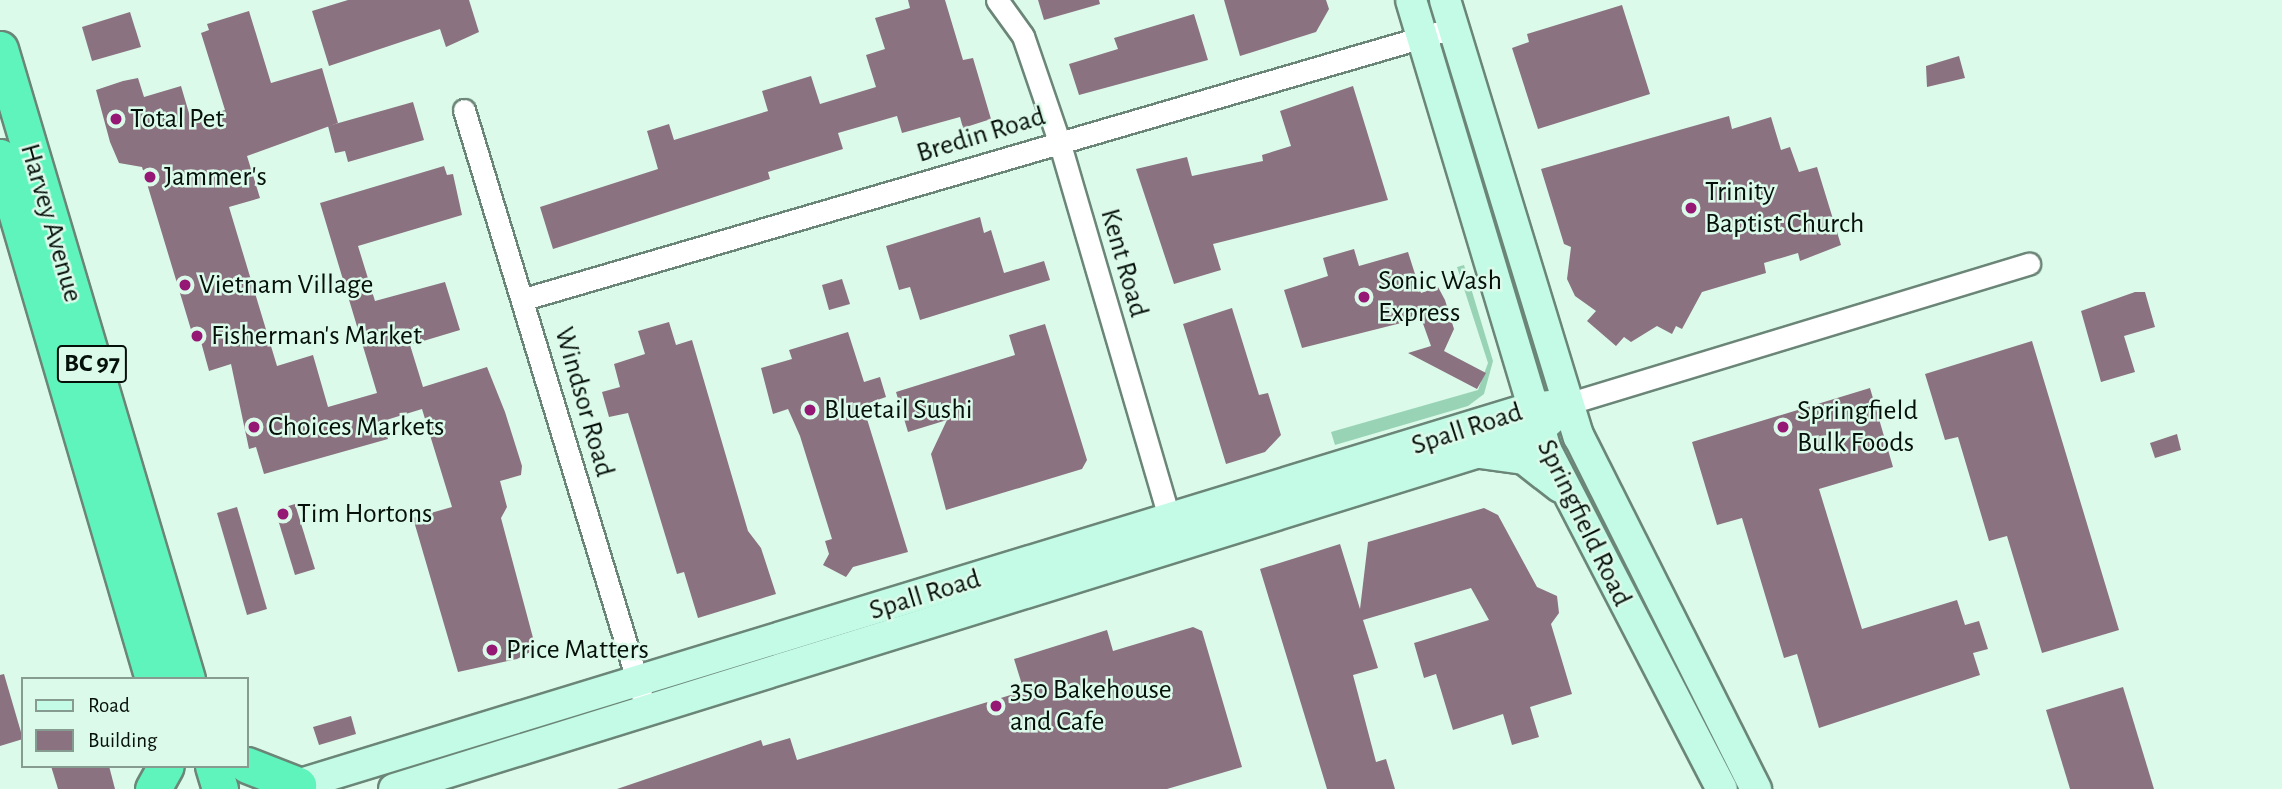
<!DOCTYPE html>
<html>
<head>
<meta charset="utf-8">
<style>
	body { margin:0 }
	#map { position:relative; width:2282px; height:789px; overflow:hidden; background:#dcfaea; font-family:"Alegreya Sans",sans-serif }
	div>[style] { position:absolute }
	.green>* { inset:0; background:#98d3b5 }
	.building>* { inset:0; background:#8b7281 }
	.roads { filter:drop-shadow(2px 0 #6b8678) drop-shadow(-2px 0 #6b8678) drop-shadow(0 2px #6b8678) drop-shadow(0 -2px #6b8678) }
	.minor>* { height:21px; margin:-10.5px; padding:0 10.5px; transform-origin:10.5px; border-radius:10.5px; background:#fff }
	.secondary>* { height:30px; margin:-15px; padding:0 15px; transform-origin:15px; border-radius:15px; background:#c3fbe6 }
	.trunk>* { height:35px; margin:-17.5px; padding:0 17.5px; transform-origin:17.5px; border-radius:17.5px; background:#5ff4bc }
	.dots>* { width:19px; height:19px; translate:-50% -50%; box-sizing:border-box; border:4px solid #dcfaea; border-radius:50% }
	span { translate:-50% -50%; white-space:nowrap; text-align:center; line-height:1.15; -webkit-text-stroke:5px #dcfaea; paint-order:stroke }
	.shield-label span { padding:2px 5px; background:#dcfaea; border:2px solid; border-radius:5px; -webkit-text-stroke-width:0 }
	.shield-label { font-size:26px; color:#06100b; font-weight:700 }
	.poi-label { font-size:28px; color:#06100b }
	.left { translate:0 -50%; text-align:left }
	.street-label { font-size:28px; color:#06100b }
	.legend { position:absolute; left:21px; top:677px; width:228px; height:91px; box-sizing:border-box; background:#dcfaea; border:2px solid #869c91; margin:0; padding:9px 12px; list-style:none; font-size:21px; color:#06100b }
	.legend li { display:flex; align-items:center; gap:14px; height:35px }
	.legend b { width:35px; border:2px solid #869c91 }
</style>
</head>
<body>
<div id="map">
	<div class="green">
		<div style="clip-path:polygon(1464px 265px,1493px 361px,1484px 394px,1468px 406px,1335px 445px,1331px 432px,1478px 390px,1488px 363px,1457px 267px)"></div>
	</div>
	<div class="building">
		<div style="clip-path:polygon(348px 0,469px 0,479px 32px,446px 47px,440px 29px,329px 66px,312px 11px)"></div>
		<div style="clip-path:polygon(908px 0,945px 0,963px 60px,973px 58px,991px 119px,963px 128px,960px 117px,902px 133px,897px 116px,838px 133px,843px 149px,768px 172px,770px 179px,553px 249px,540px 207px,658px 169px,647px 131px,669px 124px,674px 140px,768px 111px,762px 91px,811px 76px,820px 104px,876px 87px,866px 55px,885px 49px,875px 18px,910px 8px)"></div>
		<div style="clip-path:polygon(1038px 0,1099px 0,1100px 4px,1044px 20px)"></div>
		<div style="clip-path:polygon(1224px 0,1326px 0,1329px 9px,1316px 32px,1240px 56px)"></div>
		<div style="clip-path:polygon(1622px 5px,1650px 94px,1538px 129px,1512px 48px,1529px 42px,1527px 34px)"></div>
		<div style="clip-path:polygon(249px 11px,271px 83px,322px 68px,338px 123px,247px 156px,260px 198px,229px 207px,277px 366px,313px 355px,328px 407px,377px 393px,320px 203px,444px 166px,447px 175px,453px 174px,462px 215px,358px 246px,375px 301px,445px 282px,460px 330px,410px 345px,423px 387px,487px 367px,505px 412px,522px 466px,521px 475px,500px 481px,507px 507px,501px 518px,536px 649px,517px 659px,458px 672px,413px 518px,452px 507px,422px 409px,383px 421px,388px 439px,264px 474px,256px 447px,249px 449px,231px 364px,209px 371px,198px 331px,192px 333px,142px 167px,119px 163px,110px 142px,96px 90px,123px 81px,138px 78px,144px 97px,181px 86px,191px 120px,225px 110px,201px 33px,209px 30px,207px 24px)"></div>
		<div style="clip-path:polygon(130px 12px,141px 47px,92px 61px,82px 27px)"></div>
		<div style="clip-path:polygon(1194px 14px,1208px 60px,1079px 95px,1069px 64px,1118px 49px,1114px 38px)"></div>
		<div style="clip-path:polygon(1959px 56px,1965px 78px,1927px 87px,1926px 66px)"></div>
		<div style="clip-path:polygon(1353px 86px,1388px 200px,1213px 244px,1221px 270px,1174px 284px,1136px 169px,1187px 157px,1192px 176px,1263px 161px,1262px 155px,1291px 146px,1280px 111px)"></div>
		<div style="clip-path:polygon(413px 102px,424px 140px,348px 162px,345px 151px,335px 153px,328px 126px)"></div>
		<div style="clip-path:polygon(1729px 116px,1732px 129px,1771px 117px,1781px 150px,1790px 147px,1799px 172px,1817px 167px,1841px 245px,1800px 261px,1798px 253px,1764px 263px,1766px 273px,1702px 292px,1682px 329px,1676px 326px,1672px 334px,1657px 326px,1631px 342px,1624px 337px,1616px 346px,1587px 321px,1596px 311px,1575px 296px,1567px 279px,1571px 247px,1564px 244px,1541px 169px)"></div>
		<div style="clip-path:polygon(980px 217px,984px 233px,991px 230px,1004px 273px,1044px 261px,1050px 280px,920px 320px,910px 287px,899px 290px,886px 246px)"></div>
		<div style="clip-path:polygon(1354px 249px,1359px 266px,1408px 252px,1421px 293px,1438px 287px,1445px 300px,1454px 329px,1444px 351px,1486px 373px,1477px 389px,1408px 353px,1431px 346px,1421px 318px,1302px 348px,1284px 290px,1328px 276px,1323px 258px)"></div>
		<div style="clip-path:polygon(842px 279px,850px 304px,829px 310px,822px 285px)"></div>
		<div style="clip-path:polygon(2135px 292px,2145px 292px,2155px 327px,2124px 336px,2135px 372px,2101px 382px,2081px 311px)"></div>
		<div style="clip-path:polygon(1232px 308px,1259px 395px,1268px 393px,1281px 435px,1265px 452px,1226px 464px,1183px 324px)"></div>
		<div style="clip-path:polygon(669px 322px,676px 345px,692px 340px,748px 531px,761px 548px,776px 594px,698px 618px,684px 572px,677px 574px,628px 413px,609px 417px,602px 392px,620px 387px,614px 364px,645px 354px,638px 331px)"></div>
		<div style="clip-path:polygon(1045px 324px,1087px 460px,1082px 469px,946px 510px,931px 454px,947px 420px,908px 432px,896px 392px,1015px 355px,1009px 335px)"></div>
		<div style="clip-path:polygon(848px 332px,864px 382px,880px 377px,886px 397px,866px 404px,867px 419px,908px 552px,853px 567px,846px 577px,823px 565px,829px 554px,825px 541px,832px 539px,800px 436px,788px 409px,773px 414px,761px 368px,792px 359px,789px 350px)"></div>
		<div style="clip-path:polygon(2032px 341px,2119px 630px,2042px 653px,2007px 536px,1989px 541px,1958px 437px,1945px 440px,1925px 374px)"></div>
		<div style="clip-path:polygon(1870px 388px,1893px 467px,1819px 489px,1862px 629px,1957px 600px,1965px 625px,1979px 621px,1988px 649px,1973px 653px,1980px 675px,1819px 728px,1797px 654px,1784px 658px,1742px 518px,1717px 525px,1692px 442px)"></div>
		<div style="clip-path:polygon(2177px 434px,2181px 450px,2155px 458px,2150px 443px)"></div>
		<div style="clip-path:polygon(295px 504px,315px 569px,295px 575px,275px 510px)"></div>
		<div style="clip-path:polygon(237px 507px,267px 609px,247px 615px,217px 513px)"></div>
		<div style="clip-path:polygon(1484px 508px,1498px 515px,1537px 587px,1557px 596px,1559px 613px,1551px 624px,1572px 694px,1530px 707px,1539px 737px,1512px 745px,1503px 714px,1453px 730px,1436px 674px,1424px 678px,1414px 643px,1489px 620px,1471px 588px,1363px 620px,1378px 668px,1353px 675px,1376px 762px,1386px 759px,1395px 789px,1327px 789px,1260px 569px,1340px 544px,1360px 609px,1368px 542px)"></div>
		<div style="clip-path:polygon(1193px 627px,1202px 631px,1242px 767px,1167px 789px,617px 789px,761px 740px,763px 746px,790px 738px,797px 760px,1024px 691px,1014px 659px,1107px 630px,1113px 651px)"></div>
		<div style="clip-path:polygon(4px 674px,23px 739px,0 746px,0 675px)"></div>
		<div style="clip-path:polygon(2123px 687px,2154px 789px,2070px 789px,2046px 710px)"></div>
		<div style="clip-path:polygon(351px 716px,356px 734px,319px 745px,313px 727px)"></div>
		<div style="clip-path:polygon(51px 766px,109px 766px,115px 789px,58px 789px)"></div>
	</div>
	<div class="roads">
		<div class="minor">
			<div style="left:997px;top:0;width:44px;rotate:54.2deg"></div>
			<div style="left:1023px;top:36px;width:111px;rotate:71.1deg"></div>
			<div style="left:1059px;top:141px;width:406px;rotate:73.7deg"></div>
			<div style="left:464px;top:110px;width:609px;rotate:73.11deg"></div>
			<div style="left:524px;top:299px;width:969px;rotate:-16.25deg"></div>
			<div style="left:1567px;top:404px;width:483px;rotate:-16.9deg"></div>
		</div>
		<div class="secondary">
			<div style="left:1411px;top:0;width:468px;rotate:73.3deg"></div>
			<div style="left:1545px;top:448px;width:384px;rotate:62.6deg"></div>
			<div style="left:1445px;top:0;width:457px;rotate:73deg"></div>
			<div style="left:1579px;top:437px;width:394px;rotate:63.3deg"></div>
			<div style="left:1480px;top:453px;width:44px;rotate:7.8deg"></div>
			<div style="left:1524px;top:459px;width:46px;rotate:37.9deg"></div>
			<div style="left:284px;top:789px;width:1303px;rotate:-17deg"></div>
			<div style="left:1530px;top:408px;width:37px;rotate:-6deg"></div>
			<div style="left:394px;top:789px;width:1133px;rotate:-17.25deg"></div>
			<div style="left:1476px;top:453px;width:66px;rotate:-19.5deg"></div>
			<div style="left:1538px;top:431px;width:40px;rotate:-43deg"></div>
		</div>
		<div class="trunk">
			<div style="left:0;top:49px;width:657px;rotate:73.47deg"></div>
			<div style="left:0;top:157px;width:544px;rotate:73.66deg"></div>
			<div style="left:247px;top:765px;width:55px;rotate:21.4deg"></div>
			<div style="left:213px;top:766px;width:24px;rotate:73deg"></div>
			<div style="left:153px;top:789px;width:26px;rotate:-61deg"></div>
		</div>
	</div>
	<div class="dots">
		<div style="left:116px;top:119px;background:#941874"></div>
		<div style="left:150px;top:177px;background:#941874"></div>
		<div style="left:1691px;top:208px;background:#941874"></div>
		<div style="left:185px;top:285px;background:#941874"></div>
		<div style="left:1364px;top:297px;background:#941874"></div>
		<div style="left:197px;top:336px;background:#941874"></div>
		<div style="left:810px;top:410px;background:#941874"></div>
		<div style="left:254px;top:427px;background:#941874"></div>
		<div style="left:1783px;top:427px;background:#941874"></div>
		<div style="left:283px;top:514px;background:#941874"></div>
		<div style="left:492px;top:650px;background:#941874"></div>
		<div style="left:996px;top:706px;background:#941874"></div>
	</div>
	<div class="shield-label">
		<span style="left:92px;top:364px">BC 97</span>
	</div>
	<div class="poi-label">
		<span class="left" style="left:130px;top:119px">Total Pet</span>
		<span class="left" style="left:164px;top:177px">Jammer's</span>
		<span class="left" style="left:1705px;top:208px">Trinity<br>Baptist Church</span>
		<span class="left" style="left:1378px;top:297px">Sonic Wash<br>Express</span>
		<span class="left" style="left:199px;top:285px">Vietnam Village</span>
		<span class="left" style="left:211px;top:336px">Fisherman's Market</span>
		<span class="left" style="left:824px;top:410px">Bluetail Sushi</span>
		<span class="left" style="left:1797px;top:427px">Springfield<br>Bulk Foods</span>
		<span class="left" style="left:268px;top:427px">Choices Markets</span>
		<span class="left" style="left:297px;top:514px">Tim Hortons</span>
		<span class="left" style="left:506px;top:650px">Price Matters</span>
		<span class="left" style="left:1010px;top:706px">350 Bakehouse<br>and Cafe</span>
	</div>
	<div class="street-label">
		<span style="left:981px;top:135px;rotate:-17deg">Bredin Road</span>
		<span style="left:51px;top:223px;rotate:74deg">Harvey Avenue</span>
		<span style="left:1124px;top:263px;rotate:74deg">Kent Road</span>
		<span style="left:584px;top:402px;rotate:74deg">Windsor Road</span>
		<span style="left:1467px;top:429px;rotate:-18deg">Spall Road</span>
		<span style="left:1584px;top:523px;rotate:64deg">Springfield Road</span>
		<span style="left:925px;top:595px;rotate:-17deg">Spall Road</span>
	</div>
	<ul class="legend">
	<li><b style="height:9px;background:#c3fbe6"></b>Road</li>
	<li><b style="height:19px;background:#8b7281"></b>Building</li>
	</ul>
</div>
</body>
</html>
